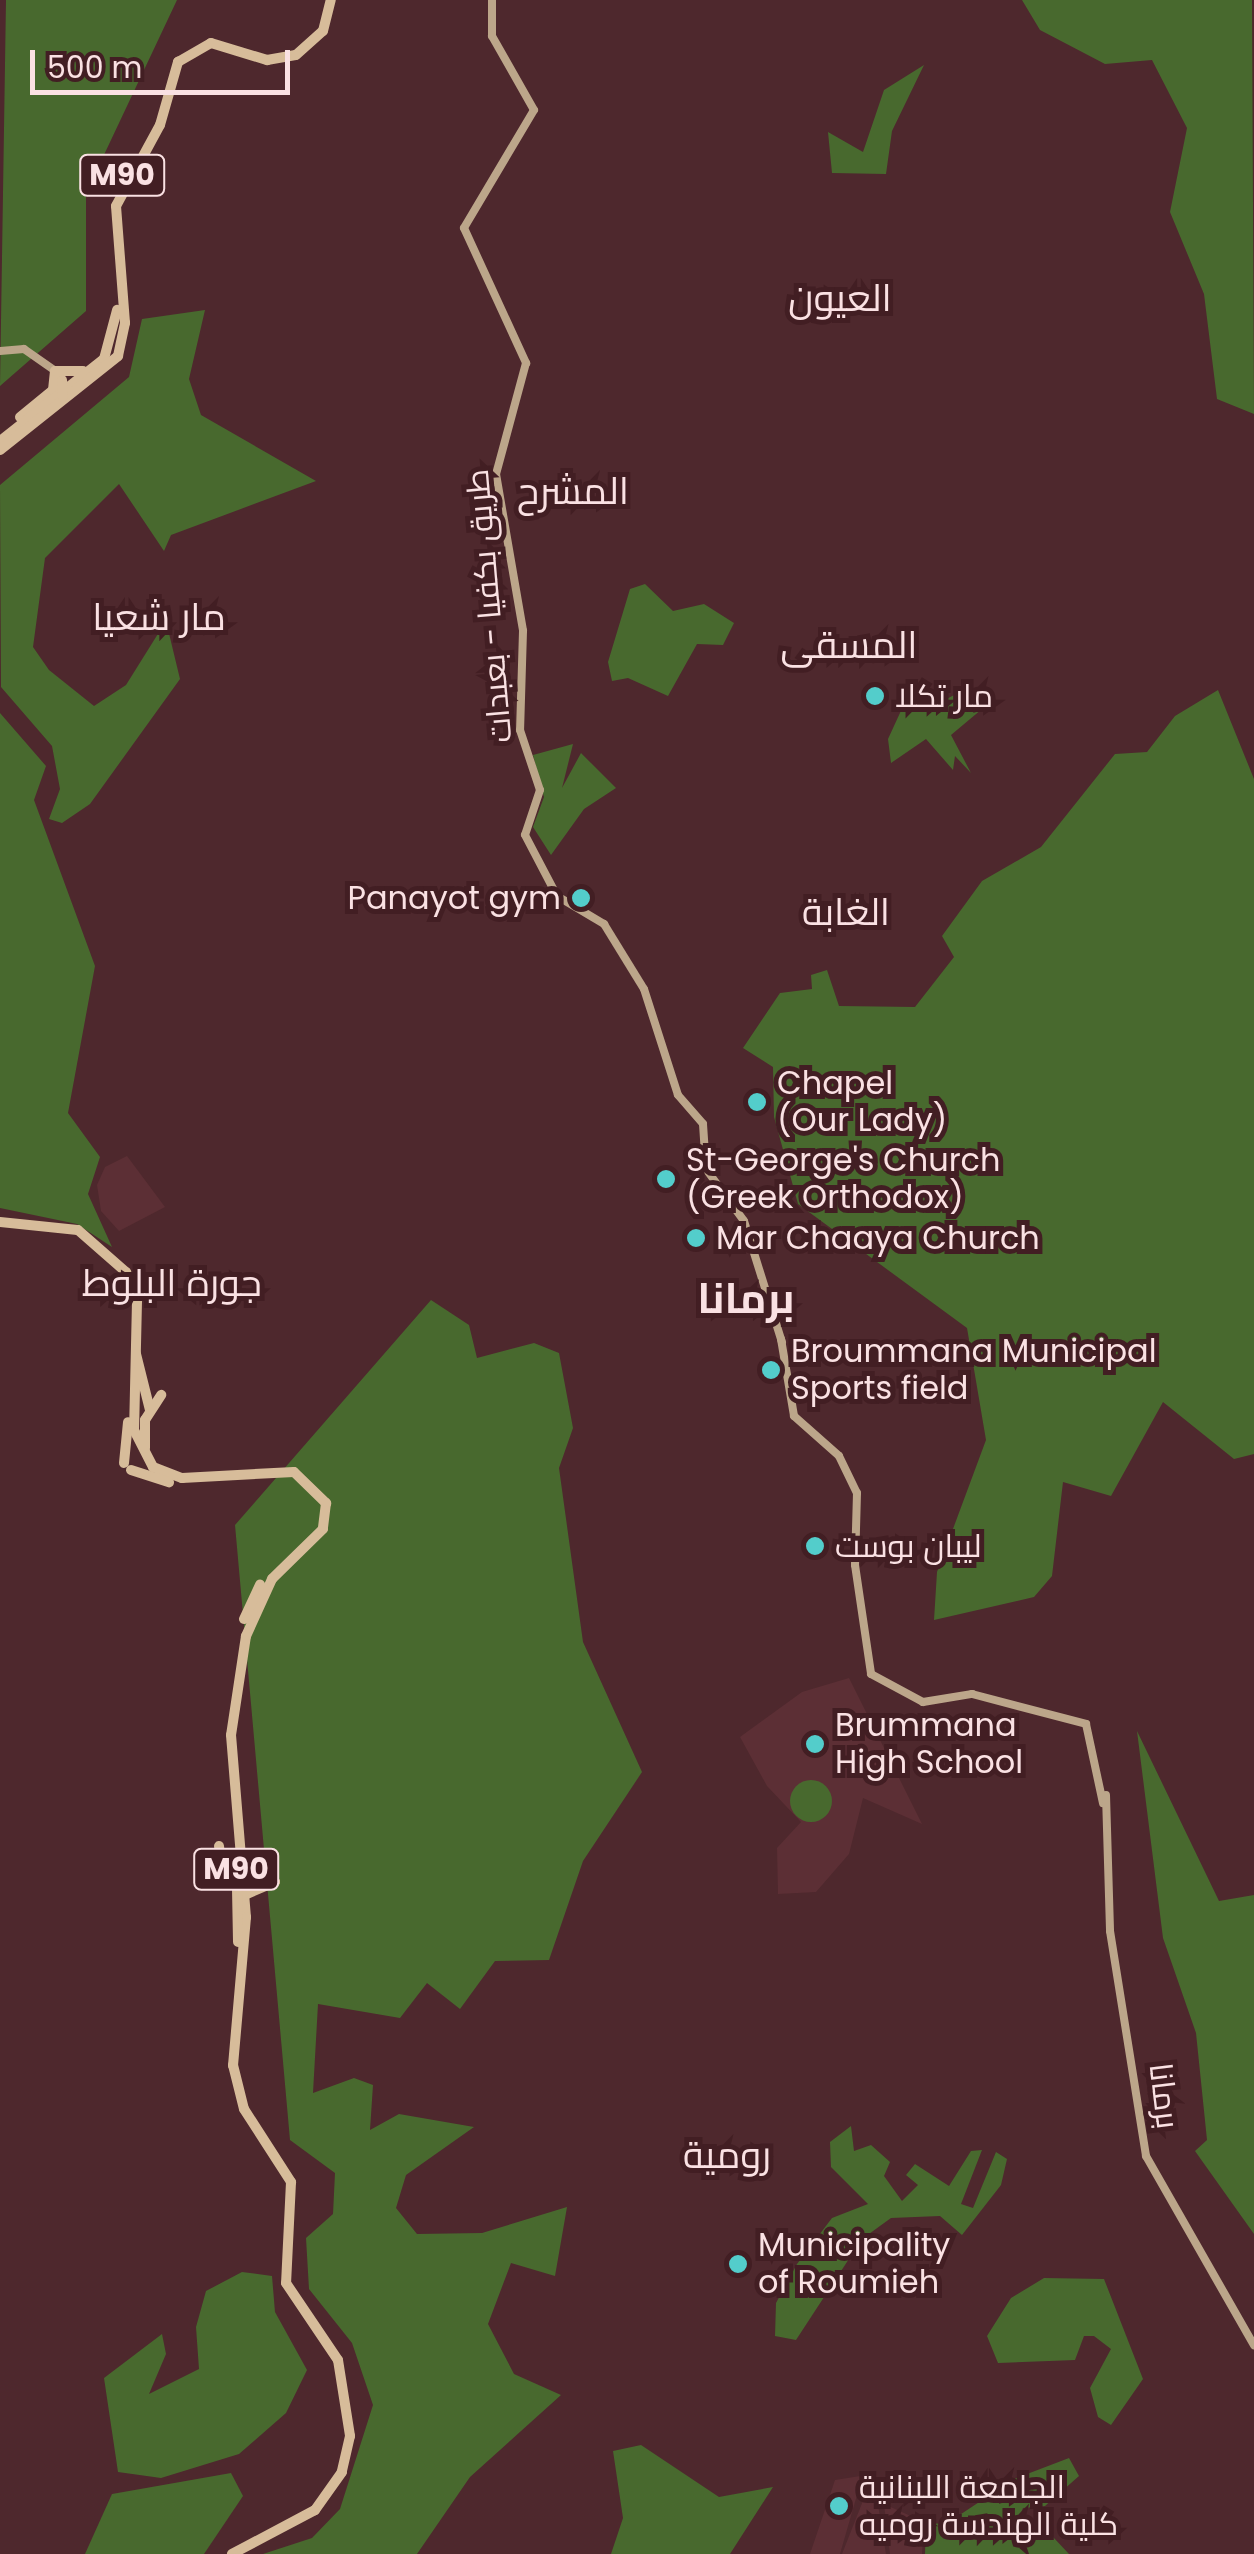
<!DOCTYPE html>
<html>
<head>
<meta charset="utf-8">
<style>
	body { margin:0 }
	#map { position:relative; width:1254px; height:2554px; overflow:hidden; background:#4e282d; font-family:Poppins,Cairo,sans-serif }
	div>[style] { position:absolute }
	.built>* { inset:0; background:#5c2f35 }
	.green>* { inset:0; background:#48692e }
	.round { border-radius:50% }
	.major>* { height:8px; margin:-4px; padding:0 4px; transform-origin:4px; border-radius:4px; background:#bca68a }
	.highway>* { height:10px; margin:-5px; padding:0 5px; transform-origin:5px; border-radius:5px; background:#d7bc9a }
	.highway-bridge>* { height:10px; margin:-5px; padding:0 5px; transform-origin:5px; border-radius:5px; background:#d7bc9a }
	.dots>* { width:28px; height:28px; translate:-50% -50%; box-sizing:border-box; border:5px solid #421e23; border-radius:50% }
	span { translate:-50% -50%; white-space:nowrap; text-align:center; line-height:1.15; -webkit-text-stroke:10px #421e23; paint-order:stroke }
	.shield-label span { padding:2px 8px; background:#421e23; border:2px solid; border-radius:8px; -webkit-text-stroke-width:0 }
	.shield-label { font-size:30px; color:#fae1e3; font-weight:700 }
	.street-label { font-size:32px; color:#fae1e3 }
	.poi-label { font-size:32px; color:#fae1e3 }
	.left { translate:0 -50%; text-align:left }
	.right { translate:-100% -50%; text-align:right }
	.quarter-label { font-size:38px; color:#fae1e3 }
	.district-label { font-size:42px; color:#fae1e3; font-weight:700 }
	.scale { position:absolute; left:30px; top:50px; width:260px; height:45px; box-sizing:border-box; border:5px solid #fae1e3; border-top:0; padding-left:12px; font-size:30px; line-height:35px; white-space:nowrap; color:#fae1e3; -webkit-text-stroke:8px #421e23; paint-order:stroke }
</style>
</head>
<body>
<div id="map">
	<div class="built">
		<div style="clip-path:polygon(127px 1156px,165px 1207px,119px 1231px,101px 1211px,97px 1185px,105px 1167px)"></div>
		<div style="clip-path:polygon(849px 1678px,922px 1824px,863px 1798px,849px 1854px,816px 1892px,778px 1894px,777px 1848px,801px 1822px,767px 1786px,740px 1737px,802px 1692px)"></div>
		<div style="clip-path:polygon(873px 2474px,886px 2554px,842px 2554px,870px 2483px,857px 2495px,840px 2554px,810px 2554px,835px 2480px)"></div>
		<div style="clip-path:polygon(884px 2504px,924px 2522px,922px 2554px,890px 2554px)"></div>
	</div>
	<div class="green">
		<div style="clip-path:polygon(6px 0,177px 0,86px 193px,86px 311px,0 386px)"></div>
		<div style="clip-path:polygon(1022px 0,1252px 0,1254px 414px,1217px 399px,1204px 294px,1170px 212px,1187px 128px,1152px 60px,1105px 64px,1040px 30px)"></div>
		<div style="clip-path:polygon(924px 65px,892px 131px,886px 174px,832px 173px,828px 132px,863px 152px,884px 90px)"></div>
		<div style="clip-path:polygon(205px 310px,189px 379px,201px 415px,316px 481px,171px 535px,164px 551px,119px 484px,45px 558px,33px 647px,49px 670px,94px 706px,126px 685px,166px 621px,180px 679px,90px 804px,62px 823px,49px 819px,60px 789px,52px 746px,1px 687px,0 485px,129px 377px,142px 319px)"></div>
		<div style="clip-path:polygon(645px 584px,673px 611px,704px 604px,734px 623px,723px 645px,697px 644px,668px 696px,628px 678px,612px 681px,608px 662px,630px 589px)"></div>
		<div style="clip-path:polygon(1218px 690px,1254px 779px,1254px 1454px,1234px 1459px,1163px 1402px,1111px 1496px,1063px 1482px,1052px 1576px,1034px 1597px,934px 1620px,937px 1572px,986px 1440px,967px 1328px,798px 1204px,774px 1117px,773px 1067px,743px 1048px,780px 993px,812px 989px,811px 975px,827px 970px,839px 1006px,915px 1007px,954px 957px,942px 936px,982px 881px,1041px 847px,1115px 754px,1147px 752px,1175px 716px)"></div>
		<div style="clip-path:polygon(962px 691px,988px 704px,951px 735px,971px 773px,955px 756px,953px 770px,926px 739px,891px 763px,888px 739px,905px 702px,925px 710px)"></div>
		<div style="clip-path:polygon(0 713px,46px 766px,34px 800px,95px 966px,68px 1113px,100px 1157px,88px 1194px,112px 1247px,77px 1224px,0 1208px)"></div>
		<div style="clip-path:polygon(573px 744px,562px 788px,581px 753px,616px 788px,584px 809px,551px 855px,533px 827px,544px 797px,533px 755px)"></div>
		<div style="clip-path:polygon(431px 1300px,469px 1325px,477px 1358px,534px 1343px,559px 1353px,573px 1428px,559px 1468px,583px 1642px,642px 1772px,583px 1861px,549px 1960px,495px 1961px,460px 2009px,427px 1983px,400px 2018px,318px 2004px,313px 2093px,354px 2078px,373px 2085px,370px 2130px,399px 2114px,474px 2127px,406px 2175px,396px 2208px,417px 2234px,482px 2233px,567px 2207px,555px 2276px,511px 2263px,488px 2324px,514px 2374px,561px 2395px,470px 2477px,417px 2554px,263px 2554px,312px 2538px,340px 2509px,373px 2405px,352px 2343px,309px 2289px,306px 2238px,333px 2214px,335px 2173px,290px 2140px,235px 1525px)"></div>
		<div style="clip-path:polygon(1137px 1731px,1219px 1901px,1254px 1895px,1254px 2234px,1195px 2151px,1207px 2140px,1196px 2033px,1163px 1938px)"></div>
		<div class="round" style="left:790px;top:1780px;width:42px;height:42px"></div>
		<div style="clip-path:polygon(851px 2126px,854px 2151px,871px 2145px,890px 2162px,884px 2176px,902px 2201px,918px 2185px,906px 2175px,915px 2164px,949px 2186px,971px 2151px,982px 2150px,961px 2204px,973px 2208px,996px 2152px,1007px 2159px,1001px 2185px,962px 2235px,940px 2216px,891px 2218px,862px 2239px,796px 2340px,775px 2336px,776px 2303px,797px 2264px,832px 2218px,868px 2204px,831px 2167px,830px 2142px)"></div>
		<div style="clip-path:polygon(242px 2272px,272px 2276px,275px 2312px,307px 2370px,286px 2413px,239px 2454px,161px 2478px,118px 2472px,104px 2378px,162px 2334px,166px 2354px,149px 2394px,199px 2369px,196px 2327px,206px 2291px)"></div>
		<div style="clip-path:polygon(1044px 2278px,1104px 2279px,1143px 2379px,1111px 2425px,1098px 2417px,1090px 2388px,1111px 2349px,1094px 2336px,1084px 2336px,1075px 2360px,998px 2363px,987px 2336px,1011px 2298px)"></div>
		<div style="clip-path:polygon(641px 2445px,719px 2497px,773px 2487px,730px 2554px,611px 2554px,623px 2518px,613px 2451px)"></div>
		<div style="clip-path:polygon(1069px 2458px,1079px 2476px,1045px 2506px,1023px 2508px,1014px 2531px,1053px 2537px,1069px 2554px,925px 2554px,926px 2523px,946px 2524px,1014px 2479px)"></div>
		<div style="clip-path:polygon(231px 2473px,243px 2496px,204px 2554px,85px 2554px,112px 2494px)"></div>
	</div>
	<div class="major">
		<div style="left:492px;top:0;width:36px;rotate:90deg"></div>
		<div style="left:492px;top:36px;width:85px;rotate:60.4deg"></div>
		<div style="left:534px;top:110px;width:137px;rotate:120.7deg"></div>
		<div style="left:464px;top:228px;width:149px;rotate:65.3deg"></div>
		<div style="left:526px;top:363px;width:115px;rotate:105.1deg"></div>
		<div style="left:496px;top:474px;width:159px;rotate:80.2deg"></div>
		<div style="left:523px;top:631px;width:99px;rotate:91.7deg"></div>
		<div style="left:520px;top:730px;width:63px;rotate:71.6deg"></div>
		<div style="left:540px;top:790px;width:47px;rotate:108.4deg"></div>
		<div style="left:525px;top:835px;width:69px;rotate:62.3deg"></div>
		<div style="left:557px;top:896px;width:55px;rotate:30.8deg"></div>
		<div style="left:604px;top:924px;width:76px;rotate:58.4deg"></div>
		<div style="left:644px;top:989px;width:111px;rotate:72.2deg"></div>
		<div style="left:678px;top:1095px;width:38px;rotate:49deg"></div>
		<div style="left:703px;top:1124px;width:45px;rotate:86.2deg"></div>
		<div style="left:706px;top:1169px;width:64px;rotate:53.8deg"></div>
		<div style="left:744px;top:1221px;width:127px;rotate:72.6deg"></div>
		<div style="left:0;top:351px;width:24px;rotate:-5deg"></div>
		<div style="left:24px;top:349px;width:38px;rotate:35deg"></div>
		<div style="left:781px;top:1339px;width:78px;rotate:80.4deg"></div>
		<div style="left:794px;top:1416px;width:60px;rotate:41.6deg"></div>
		<div style="left:839px;top:1456px;width:41px;rotate:64.1deg"></div>
		<div style="left:857px;top:1493px;width:72px;rotate:91.6deg"></div>
		<div style="left:855px;top:1565px;width:110px;rotate:81.6deg"></div>
		<div style="left:871px;top:1674px;width:59px;rotate:28.3deg"></div>
		<div style="left:923px;top:1702px;width:50px;rotate:-9.3deg"></div>
		<div style="left:972px;top:1694px;width:118px;rotate:14.7deg"></div>
		<div style="left:1086px;top:1724px;width:81px;rotate:77.9deg"></div>
		<div style="left:1106px;top:1795px;width:136px;rotate:88.3deg"></div>
		<div style="left:1110px;top:1931px;width:228px;rotate:80.9deg"></div>
		<div style="left:1146px;top:2156px;width:218px;rotate:60.3deg"></div>
	</div>
	<div class="highway">
		<div style="left:20px;top:417px;width:43px;rotate:-39.3deg"></div>
		<div style="left:53px;top:390px;width:19px;rotate:-84deg"></div>
		<div style="left:55px;top:371px;width:28px"></div>
		<div style="left:0;top:441px;width:132px;rotate:-38.3deg"></div>
		<div style="left:104px;top:359px;width:51px;rotate:-75.1deg"></div>
		<div style="left:0;top:450px;width:151px;rotate:-38.5deg"></div>
		<div style="left:118px;top:356px;width:34px;rotate:-78deg"></div>
		<div style="left:125px;top:323px;width:117px;rotate:-94.4deg"></div>
		<div style="left:116px;top:206px;width:92px;rotate:-61.5deg"></div>
		<div style="left:160px;top:125px;width:66px;rotate:-74.1deg"></div>
		<div style="left:178px;top:62px;width:38px;rotate:-30deg"></div>
		<div style="left:211px;top:43px;width:59px;rotate:16.9deg"></div>
		<div style="left:267px;top:60px;width:29px;rotate:-10deg"></div>
		<div style="left:296px;top:55px;width:36px;rotate:-42deg"></div>
		<div style="left:323px;top:31px;width:32px;rotate:-76deg"></div>
		<div style="left:0;top:1222px;width:78px;rotate:5.9deg"></div>
		<div style="left:78px;top:1230px;width:64px;rotate:41.2deg"></div>
		<div style="left:126px;top:1272px;width:31px;rotate:69deg"></div>
		<div style="left:137px;top:1301px;width:129px;rotate:91.3deg"></div>
		<div style="left:134px;top:1430px;width:42px;rotate:62.8deg"></div>
		<div style="left:153px;top:1467px;width:31px;rotate:21deg"></div>
		<div style="left:182px;top:1478px;width:112px;rotate:-3.1deg"></div>
		<div style="left:294px;top:1472px;width:45px;rotate:44.1deg"></div>
		<div style="left:326px;top:1503px;width:26px;rotate:97deg"></div>
		<div style="left:323px;top:1529px;width:71px;rotate:135.6deg"></div>
		<div style="left:272px;top:1579px;width:63px;rotate:114.5deg"></div>
		<div style="left:246px;top:1636px;width:100px;rotate:98.6deg"></div>
		<div style="left:231px;top:1735px;width:183px;rotate:85.3deg"></div>
		<div style="left:246px;top:1917px;width:149px;rotate:95deg"></div>
		<div style="left:233px;top:2065px;width:45px;rotate:76deg"></div>
		<div style="left:244px;top:2109px;width:87px;rotate:57.2deg"></div>
		<div style="left:291px;top:2182px;width:101px;rotate:92.8deg"></div>
		<div style="left:286px;top:2283px;width:93px;rotate:56deg"></div>
		<div style="left:338px;top:2360px;width:77px;rotate:81deg"></div>
		<div style="left:350px;top:2436px;width:37px;rotate:103deg"></div>
		<div style="left:342px;top:2472px;width:47px;rotate:125.4deg"></div>
		<div style="left:315px;top:2510px;width:94px;rotate:152.1deg"></div>
		<div style="left:136px;top:1354px;width:58px;rotate:76deg"></div>
		<div style="left:145px;top:1448px;width:28px;rotate:-90deg"></div>
		<div style="left:145px;top:1420px;width:30px;rotate:-57deg"></div>
		<div style="left:124px;top:1463px;width:41px;rotate:-84.4deg"></div>
		<div style="left:131px;top:1470px;width:40px;rotate:18deg"></div>
		<div style="left:244px;top:1619px;width:38px;rotate:-65deg"></div>
		<div style="left:243px;top:1870px;width:21px"></div>
		<div style="left:264px;top:1870px;width:16px;rotate:47deg"></div>
		<div style="left:275px;top:1882px;width:34px;rotate:157deg"></div>
		<div style="left:237px;top:1889px;width:53px;rotate:88.9deg"></div>
	</div>
	<div class="highway-bridge">
		<div style="left:62px;top:380px;width:17px;rotate:87deg"></div>
		<div style="left:219px;top:1846px;width:24px;rotate:83deg"></div>
		<div style="left:222px;top:1870px;width:21px"></div>
	</div>
	<div class="dots">
		<div style="left:875px;top:696px;background:#53cdcb"></div>
		<div style="left:581px;top:898px;background:#53cdcb"></div>
		<div style="left:757px;top:1102px;background:#53cdcb"></div>
		<div style="left:666px;top:1179px;background:#53cdcb"></div>
		<div style="left:696px;top:1238px;background:#53cdcb"></div>
		<div style="left:771px;top:1370px;background:#53cdcb"></div>
		<div style="left:815px;top:1546px;background:#53cdcb"></div>
		<div style="left:815px;top:1744px;background:#53cdcb"></div>
		<div style="left:738px;top:2264px;background:#53cdcb"></div>
		<div style="left:839px;top:2506px;background:#53cdcb"></div>
	</div>
	<div class="shield-label">
		<span style="left:122px;top:175px">M90</span>
		<span style="left:236px;top:1869px">M90</span>
	</div>
	<div class="street-label">
		<span style="left:489px;top:606px;rotate:-95deg">طريق بكفيا - بعبدات</span>
		<span style="left:1164px;top:2096px;rotate:83deg">برمانا</span>
	</div>
	<div class="poi-label">
		<span class="left" style="left:895px;top:696px">مار تكلا</span>
		<span class="right" style="left:561px;top:898px">Panayot gym</span>
		<span class="left" style="left:777px;top:1102px">Chapel<br>(Our Lady)</span>
		<span class="left" style="left:686px;top:1179px">St-George's Church<br>(Greek Orthodox)</span>
		<span class="left" style="left:716px;top:1238px">Mar Chaaya Church</span>
		<span class="left" style="left:791px;top:1370px">Broummana Municipal<br>Sports field</span>
		<span class="left" style="left:835px;top:1546px">ليبان بوست</span>
		<span class="left" style="left:835px;top:1744px">Brummana<br>High School</span>
		<span class="left" style="left:758px;top:2264px">Municipality<br>of Roumieh</span>
		<span class="left" style="left:859px;top:2506px">الجامعة اللبنانية<br>كلية الهندسة روميه</span>
	</div>
	<div class="quarter-label">
		<span style="left:840px;top:298px">العيون</span>
		<span style="left:573px;top:491px">المشرح</span>
		<span style="left:159px;top:617px">مار شعيا</span>
		<span style="left:849px;top:645px">المسقى</span>
		<span style="left:846px;top:912px">الغابة</span>
		<span style="left:172px;top:1283px">جورة البلوط</span>
		<span style="left:727px;top:2155px">رومية</span>
	</div>
	<div class="district-label">
		<span style="left:746px;top:1299px">برمانا</span>
	</div>
	<div class="scale">500 m</div>
</div>
</body>
</html>
